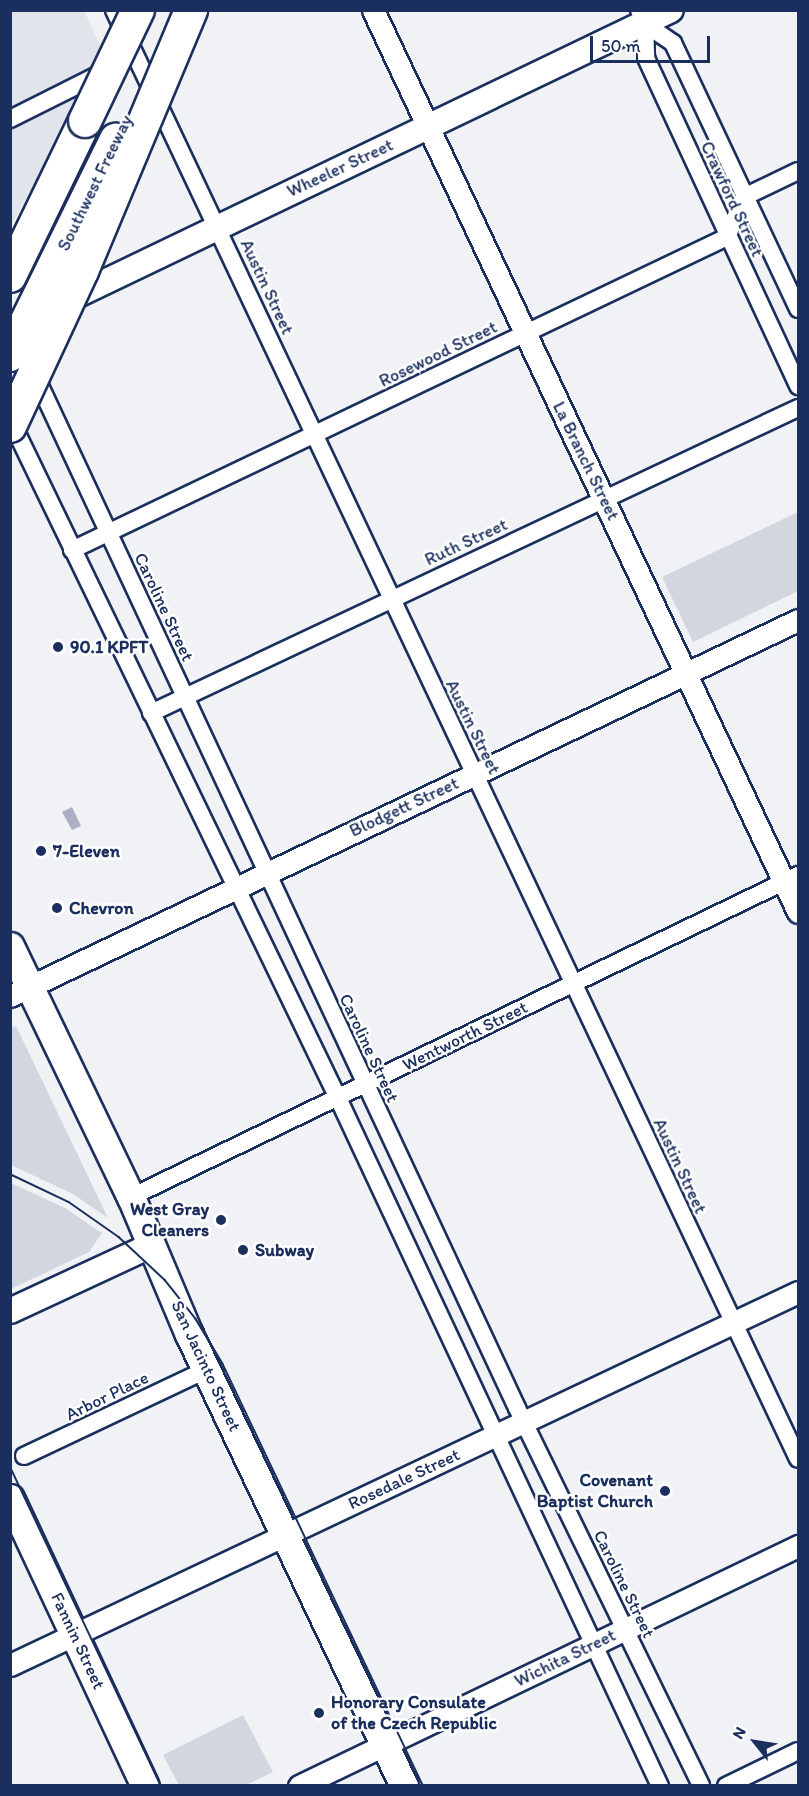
<!DOCTYPE html>
<html>
<head>
<meta charset="utf-8">
<style>
	body { margin:0 }
	#map { position:relative; width:809px; height:1796px; overflow:hidden; background:#f1f2f5; font-family:Itim,sans-serif }
	div>[style] { position:absolute }
	.built>* { inset:0; background:#e1e4ea }
	.green>* { inset:0; background:#d2d6df }
	.water>* { inset:0; background:#a8b0c2 }
	.roads { filter:drop-shadow(2px 0 #1b2f5e) drop-shadow(-2px 0 #1b2f5e) drop-shadow(0 2px #1b2f5e) drop-shadow(0 -2px #1b2f5e) }
	.minor>* { height:16px; margin:-8px; padding:0 8px; transform-origin:8px; border-radius:8px; background:#fff }
	.tertiary>* { height:21px; margin:-10.5px; padding:0 10.5px; transform-origin:10.5px; border-radius:10.5px; background:#fff }
	.secondary>* { height:24px; margin:-12px; padding:0 12px; transform-origin:12px; border-radius:12px; background:#fff }
	.primary>* { height:27px; margin:-13.5px; padding:0 13.5px; transform-origin:13.5px; border-radius:13.5px; background:#fff }
	.motorway>* { height:32px; margin:-16px; padding:0 16px; transform-origin:16px; border-radius:16px; background:#fff }
	.tram>* { height:1.5px; margin:-0.75px; padding:0 0.75px; transform-origin:0.75px; border-radius:0.75px; background:#1b2f5e }
	.bridges { filter:drop-shadow(2px 0 #1b2f5e) drop-shadow(-2px 0 #1b2f5e) drop-shadow(0 2px #1b2f5e) drop-shadow(0 -2px #1b2f5e) }
	.motorway-bridge>* { height:32px; margin:-16px; padding:0 16px; transform-origin:16px; border-radius:16px; background:#fff }
	.dots>* { width:16px; height:16px; translate:-50% -50%; box-sizing:border-box; border:3px solid #fff; border-radius:50% }
	span { translate:-50% -50%; white-space:nowrap; text-align:center; line-height:1.15; -webkit-text-stroke:5px #fff; paint-order:stroke }
	.street-label { font-size:18px; color:#1b2f5e }
	.poi-label { font-size:18px; color:#1b2f5e; font-weight:700 }
	.left { translate:0 -50%; text-align:left }
	.right { translate:-100% -50%; text-align:right }
	.frame { position:absolute; inset:0; border:12px solid #1b2f5e; pointer-events:none }
	.north { position:absolute; left:725px; top:1712px; width:60px; height:60px; -webkit-text-stroke:4px #fff; paint-order:stroke; rotate:300deg; font-size:16px; font-weight:700; line-height:24px; text-align:center; color:#1b2f5e }
	.north::after { content:''; display:block; margin:auto; width:21px; height:27px; background:#1b2f5e; clip-path:polygon(50% 0,100% 100%,50% 72%,0 100%) }
	.scale { position:absolute; left:590px; top:36px; width:120px; height:27px; box-sizing:border-box; border:3px solid #1b2f5e; border-top:0; padding-left:8px; font-size:18px; line-height:21px; white-space:nowrap; color:#1b2f5e; -webkit-text-stroke:4px #fff; paint-order:stroke }
</style>
</head>
<body>
<div id="map">
	<div class="built">
		<div style="clip-path:polygon(11px 11px,84px 11px,105px 55px,11px 226px)"></div>
	</div>
	<div class="green">
		<div style="clip-path:polygon(798px 512px,798px 591px,693px 642px,662px 577px)"></div>
		<div style="clip-path:polygon(16px 1026px,108px 1218px,73px 1194px,11px 1165px,10px 1028px)"></div>
		<div style="clip-path:polygon(11px 1183px,65px 1208px,102px 1233px,89px 1252px,11px 1289px)"></div>
		<div style="clip-path:polygon(243px 1715px,273px 1772px,246px 1785px,179px 1785px,163px 1755px)"></div>
	</div>
	<div class="water">
		<div style="clip-path:polygon(72px 807px,81px 826px,72px 830px,62px 812px)"></div>
	</div>
	<div class="roads">
		<div class="minor">
			<div style="left:114px;top:10px;width:1602px;rotate:64.73deg"></div>
			<div style="left:639px;top:10px;width:15px;rotate:67deg"></div>
			<div style="left:645px;top:24px;width:34px;rotate:88deg"></div>
			<div style="left:646px;top:58px;width:362px;rotate:65.1deg"></div>
			<div style="left:645px;top:24px;width:34px;rotate:34deg"></div>
			<div style="left:673px;top:43px;width:294px;rotate:64.8deg"></div>
			<div style="left:10px;top:119px;width:107px;rotate:-26.6deg"></div>
			<div style="left:34px;top:373px;width:1142px;rotate:64.98deg"></div>
			<div style="left:517px;top:1408px;width:420px;rotate:64deg"></div>
			<div style="left:10px;top:419px;width:754px;rotate:64.22deg"></div>
			<div style="left:338px;top:1098px;width:760px;rotate:64.92deg"></div>
			<div style="left:72px;top:550px;width:726px;rotate:-25.54deg"></div>
			<div style="left:727px;top:237px;width:43px;rotate:-67deg"></div>
			<div style="left:744px;top:197px;width:60px;rotate:-25.7deg"></div>
			<div style="left:151px;top:713px;width:715px;rotate:-25.24deg"></div>
			<div style="left:131px;top:1197px;width:741px;rotate:-25.77deg"></div>
			<div style="left:24px;top:1456px;width:201px;rotate:-25.3deg"></div>
			<div style="left:726px;top:1786px;width:80px;rotate:-25.9deg"></div>
		</div>
		<div class="tertiary">
			<div style="left:373px;top:10px;width:997px;rotate:64.77deg"></div>
			<div style="left:10px;top:996px;width:873px;rotate:-25.51deg"></div>
			<div style="left:10px;top:1665px;width:872px;rotate:-25.33deg"></div>
			<div style="left:299px;top:1786px;width:554px;rotate:-25.69deg"></div>
		</div>
		<div class="secondary">
			<div style="left:65px;top:301px;width:672px;rotate:-25.65deg"></div>
			<div style="left:10px;top:1311px;width:157px;rotate:-24.9deg"></div>
		</div>
		<div class="primary">
			<div style="left:10px;top:946px;width:279px;rotate:64.3deg"></div>
			<div style="left:131px;top:1197px;width:149px;rotate:67.1deg"></div>
			<div style="left:189px;top:1334px;width:501px;rotate:64.56deg"></div>
			<div style="left:10px;top:1498px;width:318px;rotate:64.9deg"></div>
		</div>
		<div class="motorway">
			<div style="left:10px;top:276px;width:172px;rotate:-64.2deg"></div>
		</div>
	</div>
	<div class="tram">
		<div style="left:10px;top:1174px;width:65px;rotate:25.4deg"></div>
		<div style="left:69px;top:1202px;width:61px;rotate:35deg"></div>
		<div style="left:119px;top:1237px;width:63px;rotate:43.1deg"></div>
		<div style="left:165px;top:1280px;width:50px;rotate:51.5deg"></div>
		<div style="left:196px;top:1319px;width:52px;rotate:59deg"></div>
		<div style="left:223px;top:1364px;width:467px;rotate:64.6deg"></div>
		<div style="left:10px;top:1466px;width:354px;rotate:64.7deg"></div>
	</div>
	<div class="bridges">
		<div class="motorway-bridge">
			<div style="left:85px;top:121px;width:123px;rotate:-64.5deg"></div>
			<div style="left:10px;top:355px;width:240px;rotate:-63.8deg"></div>
			<div style="left:10px;top:426px;width:171px;rotate:-65.1deg"></div>
			<div style="left:82px;top:271px;width:283px;rotate:-67.3deg"></div>
		</div>
	</div>
	<div class="dots">
		<div style="left:58px;top:647px;background:#1b2f5e"></div>
		<div style="left:41px;top:851px;background:#1b2f5e"></div>
		<div style="left:57px;top:908px;background:#1b2f5e"></div>
		<div style="left:221px;top:1220px;background:#1b2f5e"></div>
		<div style="left:243px;top:1250px;background:#1b2f5e"></div>
		<div style="left:665px;top:1491px;background:#1b2f5e"></div>
		<div style="left:319px;top:1713px;background:#1b2f5e"></div>
	</div>
	<div class="street-label">
		<span style="left:340px;top:168px;rotate:-25deg">Wheeler Street</span>
		<span style="left:95px;top:183px;rotate:-64deg">Southwest Freeway</span>
		<span style="left:732px;top:199px;rotate:65deg">Crawford Street</span>
		<span style="left:267px;top:287px;rotate:65deg">Austin Street</span>
		<span style="left:438px;top:354px;rotate:-26deg">Rosewood Street</span>
		<span style="left:586px;top:461px;rotate:64deg">La Branch Street</span>
		<span style="left:466px;top:542px;rotate:-25deg">Ruth Street</span>
		<span style="left:164px;top:607px;rotate:65deg">Caroline Street</span>
		<span style="left:473px;top:727px;rotate:64deg">Austin Street</span>
		<span style="left:404px;top:807px;rotate:-25deg">Blodgett Street</span>
		<span style="left:465px;top:1036px;rotate:-26deg">Wentworth Street</span>
		<span style="left:369px;top:1048px;rotate:65deg">Caroline Street</span>
		<span style="left:680px;top:1166px;rotate:65deg">Austin Street</span>
		<span style="left:206px;top:1366px;rotate:65deg">San Jacinto Street</span>
		<span style="left:107px;top:1396px;rotate:-26deg">Arbor Place</span>
		<span style="left:404px;top:1479px;rotate:-25deg">Rosedale Street</span>
		<span style="left:624px;top:1584px;rotate:64deg">Caroline Street</span>
		<span style="left:78px;top:1641px;rotate:65deg">Fannin Street</span>
		<span style="left:565px;top:1658px;rotate:-26deg">Wichita Street</span>
	</div>
	<div class="poi-label">
		<span class="left" style="left:70px;top:647px">90.1 KPFT</span>
		<span class="left" style="left:53px;top:851px">7-Eleven</span>
		<span class="left" style="left:69px;top:908px">Chevron</span>
		<span class="right" style="left:209px;top:1220px">West Gray<br>Cleaners</span>
		<span class="left" style="left:255px;top:1250px">Subway</span>
		<span class="right" style="left:653px;top:1491px">Covenant<br>Baptist Church</span>
		<span class="left" style="left:331px;top:1713px">Honorary Consulate<br>of the Czech Republic</span>
	</div>
	<div class="frame"></div>
	<div class="north">N</div>
	<div class="scale">50 m</div>
</div>
</body>
</html>
